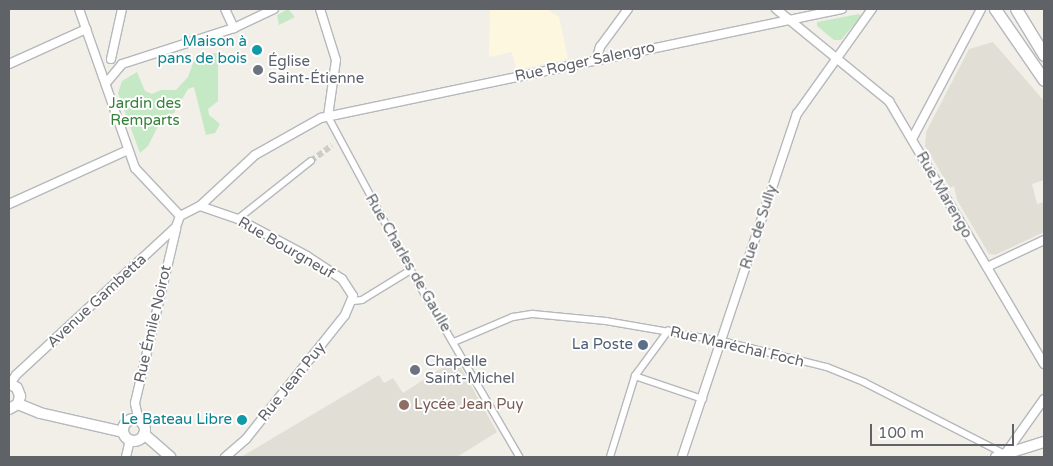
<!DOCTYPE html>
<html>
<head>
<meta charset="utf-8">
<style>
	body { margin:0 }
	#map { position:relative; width:1053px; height:466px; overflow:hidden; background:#f1efe8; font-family:"Varela Round",sans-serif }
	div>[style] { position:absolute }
	.commercial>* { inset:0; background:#fef7e0 }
	.education>* { inset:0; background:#e1ded6 }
	.green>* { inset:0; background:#c5e8c5 }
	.pedestrian-tunnel>* { height:5.5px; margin-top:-2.75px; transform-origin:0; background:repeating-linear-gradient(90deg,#ccccc8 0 5.5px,transparent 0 8.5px) }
	.roads { filter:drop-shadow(1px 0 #b5b8bc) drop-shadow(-1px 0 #b5b8bc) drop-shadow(0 1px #b5b8bc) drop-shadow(0 -1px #b5b8bc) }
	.pedestrian>* { height:5.5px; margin:-2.75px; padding:0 2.75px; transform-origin:2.75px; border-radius:2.75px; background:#fff }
	.minor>* { height:8px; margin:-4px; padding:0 4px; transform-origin:4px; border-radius:4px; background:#fff }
	.tertiary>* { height:10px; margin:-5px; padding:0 5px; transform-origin:5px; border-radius:5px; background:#fff }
	.tertiary>.ring { margin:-5px; padding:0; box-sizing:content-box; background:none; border:10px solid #fff; border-radius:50% }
	.secondary>* { height:11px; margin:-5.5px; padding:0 5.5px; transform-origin:5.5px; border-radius:5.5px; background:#fff }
	.dots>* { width:14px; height:14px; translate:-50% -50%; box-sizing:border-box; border:2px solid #fff; border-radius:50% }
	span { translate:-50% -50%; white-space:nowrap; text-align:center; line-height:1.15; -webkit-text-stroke:4px #fff; paint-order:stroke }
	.culture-label { font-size:15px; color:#0d838f }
	.right { translate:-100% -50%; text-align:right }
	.worship-label { font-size:15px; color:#5b616d }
	.left { translate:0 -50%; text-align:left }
	.street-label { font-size:15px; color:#5f6368 }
	.park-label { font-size:15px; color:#348238 }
	.service-label { font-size:15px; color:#4e5e75 }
	.education-label { font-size:15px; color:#785e54 }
	.frame { position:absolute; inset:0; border:10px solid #5f6368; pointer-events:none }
	.scale { position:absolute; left:870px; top:424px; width:144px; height:22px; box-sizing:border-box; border:2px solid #5f6368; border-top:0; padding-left:6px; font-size:15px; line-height:18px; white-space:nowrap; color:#5f6368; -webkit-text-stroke:4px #fff; paint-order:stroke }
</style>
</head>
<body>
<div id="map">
	<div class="commercial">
		<div style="clip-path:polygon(490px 9px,546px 9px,559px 17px,568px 59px,516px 70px,512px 52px,489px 57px)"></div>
	</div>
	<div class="education">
		<div style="clip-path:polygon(993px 42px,1044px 101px,1044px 180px,1032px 184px,1037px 204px,1044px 202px,1044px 232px,995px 255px,989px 254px,957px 200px,954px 186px,950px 188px,925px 146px,926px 132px,969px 49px)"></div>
		<div style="clip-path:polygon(456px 359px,497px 432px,457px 457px,241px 457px,379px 375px,384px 383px,393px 378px,403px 393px)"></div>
	</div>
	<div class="green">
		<div style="clip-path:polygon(288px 9px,295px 17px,279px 25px,277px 15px)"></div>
		<div style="clip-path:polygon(859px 14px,861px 16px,841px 40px,834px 40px,817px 26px,817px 22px)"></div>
		<div style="clip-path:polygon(218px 53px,218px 101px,208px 109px,209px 115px,220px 124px,215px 133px,206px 135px,194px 87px,188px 89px,174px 113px,162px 118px,148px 146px,140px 153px,118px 93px,122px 81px,137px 72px,145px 91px,152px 94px,161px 90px,176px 90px,188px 77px,196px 55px)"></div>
	</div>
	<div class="pedestrian-tunnel">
		<div style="left:311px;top:161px;width:26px;rotate:-37deg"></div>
	</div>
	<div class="roads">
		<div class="pedestrian">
			<div style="left:328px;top:116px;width:175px;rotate:61.7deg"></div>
			<div style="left:411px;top:270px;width:216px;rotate:59.8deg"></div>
			<div style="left:238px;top:219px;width:93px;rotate:-38.5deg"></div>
			<div style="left:353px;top:301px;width:9px;rotate:-6deg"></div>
			<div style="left:362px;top:300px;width:57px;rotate:-31.5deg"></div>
			<div style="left:454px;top:342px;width:64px;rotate:-23deg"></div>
			<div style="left:513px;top:317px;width:20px;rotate:-9deg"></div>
			<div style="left:533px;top:314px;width:73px;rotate:5.5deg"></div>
			<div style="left:606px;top:321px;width:118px;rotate:9.8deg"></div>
			<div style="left:722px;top:341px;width:108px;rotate:13.9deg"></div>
			<div style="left:827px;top:367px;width:40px;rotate:22deg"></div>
			<div style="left:864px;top:382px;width:158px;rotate:27.1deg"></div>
			<div style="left:635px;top:376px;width:72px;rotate:18.7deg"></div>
			<div style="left:610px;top:457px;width:85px;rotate:-72.8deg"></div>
			<div style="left:635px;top:376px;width:56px;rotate:-53.7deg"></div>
		</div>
		<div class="minor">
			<div style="left:79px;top:9px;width:169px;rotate:70.6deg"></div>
			<div style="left:135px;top:168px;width:66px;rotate:46.8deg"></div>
			<div style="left:225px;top:9px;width:21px;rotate:65deg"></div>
			<div style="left:320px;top:9px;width:53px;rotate:72.6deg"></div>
			<div style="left:336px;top:60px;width:57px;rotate:98.1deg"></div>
			<div style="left:776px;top:9px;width:146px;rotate:39.2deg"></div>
			<div style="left:889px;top:101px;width:305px;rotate:59.5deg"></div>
			<div style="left:111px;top:59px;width:51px;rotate:-77.6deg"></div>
			<div style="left:596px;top:60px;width:14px;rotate:-73deg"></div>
			<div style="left:600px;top:47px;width:47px;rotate:-53.6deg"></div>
			<div style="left:9px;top:64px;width:85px;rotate:-24.4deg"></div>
			<div style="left:107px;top:82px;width:23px;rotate:-50deg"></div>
			<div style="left:122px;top:64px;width:118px;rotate:-17.8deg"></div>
			<div style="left:234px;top:28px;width:44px;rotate:-25.4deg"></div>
			<div style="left:912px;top:139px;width:147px;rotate:-62deg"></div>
			<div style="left:9px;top:204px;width:131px;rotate:-24.4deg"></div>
			<div style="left:200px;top:206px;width:40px;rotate:18.9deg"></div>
			<div style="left:238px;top:219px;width:78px;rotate:28.2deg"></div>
			<div style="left:307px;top:256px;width:42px;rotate:33.3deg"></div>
			<div style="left:342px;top:279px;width:20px;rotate:57deg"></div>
			<div style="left:353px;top:296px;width:21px;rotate:113deg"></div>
			<div style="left:345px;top:315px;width:159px;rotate:128.6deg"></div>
			<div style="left:246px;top:439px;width:28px;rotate:139deg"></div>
			<div style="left:180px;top:216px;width:22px;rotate:-27deg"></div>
			<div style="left:200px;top:206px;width:75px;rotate:-42.8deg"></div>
			<div style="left:255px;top:155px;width:76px;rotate:-29.3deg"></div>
			<div style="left:321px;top:118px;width:532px;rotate:-11.82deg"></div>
			<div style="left:987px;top:267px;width:63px;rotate:-25.3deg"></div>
			<div style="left:10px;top:384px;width:11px;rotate:-56deg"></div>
			<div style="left:16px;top:375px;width:218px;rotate:-42.8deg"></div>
			<div style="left:176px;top:227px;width:12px;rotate:-70deg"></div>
			<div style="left:139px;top:421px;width:18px;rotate:-103deg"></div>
			<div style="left:135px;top:403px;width:179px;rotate:-76.7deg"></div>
			<div style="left:1005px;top:454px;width:67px;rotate:-54.7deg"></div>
			<div style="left:126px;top:457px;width:17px;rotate:-77deg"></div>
			<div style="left:682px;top:457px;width:362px;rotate:-71.5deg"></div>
			<div style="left:797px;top:114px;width:129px;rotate:-54.5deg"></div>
		</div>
		<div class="tertiary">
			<div style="left:9px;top:383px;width:9px;rotate:32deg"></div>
			<div style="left:17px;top:388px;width:9px;rotate:69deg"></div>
			<div style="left:20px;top:396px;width:8px;rotate:104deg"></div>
			<div style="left:18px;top:404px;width:10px;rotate:151deg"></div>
			<div style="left:18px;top:404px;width:24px;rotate:22deg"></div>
			<div style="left:40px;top:413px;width:85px;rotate:12.9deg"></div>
			<div class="ring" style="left:123px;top:419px;width:12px;height:12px"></div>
			<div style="left:144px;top:434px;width:35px;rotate:41deg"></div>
			<div style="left:996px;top:457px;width:50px;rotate:-17.4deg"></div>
		</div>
		<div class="secondary">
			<div style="left:995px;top:9px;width:86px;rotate:55.4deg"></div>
			<div style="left:1016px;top:9px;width:54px;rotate:58.7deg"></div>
		</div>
	</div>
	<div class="dots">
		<div style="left:257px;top:50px;background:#0f9aa8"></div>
		<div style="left:258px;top:70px;background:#6b7280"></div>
		<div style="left:643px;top:345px;background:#5c6f8a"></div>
		<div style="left:415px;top:370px;background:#6b7280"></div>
		<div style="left:404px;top:405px;background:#8d6e63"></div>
		<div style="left:242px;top:420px;background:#0f9aa8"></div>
	</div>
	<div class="culture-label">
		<span class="right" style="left:247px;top:50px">Maison à<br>pans de bois</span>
		<span class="right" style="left:232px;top:420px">Le Bateau Libre</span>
	</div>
	<div class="worship-label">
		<span class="left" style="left:268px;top:70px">Église<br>Saint-Étienne</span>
		<span class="left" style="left:425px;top:370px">Chapelle<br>Saint-Michel</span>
	</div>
	<div class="street-label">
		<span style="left:585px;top:62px;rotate:-12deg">Rue Roger Salengro</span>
		<span style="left:944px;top:195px;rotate:60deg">Rue Marengo</span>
		<span style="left:759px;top:227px;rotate:-72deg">Rue de Sully</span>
		<span style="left:286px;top:248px;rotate:30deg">Rue Bourgneuf</span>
		<span style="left:408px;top:263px;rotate:60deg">Rue Charles de Gaulle</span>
		<span style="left:97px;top:301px;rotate:-43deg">Avenue Gambetta</span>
		<span style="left:153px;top:324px;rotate:-77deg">Rue Émile Noirot</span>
		<span style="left:737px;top:347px;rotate:13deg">Rue Maréchal Foch</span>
		<span style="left:292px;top:382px;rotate:-51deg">Rue Jean Puy</span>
	</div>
	<div class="park-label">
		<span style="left:145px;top:112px">Jardin des<br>Remparts</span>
	</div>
	<div class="service-label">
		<span class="right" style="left:633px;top:345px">La Poste</span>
	</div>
	<div class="education-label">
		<span class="left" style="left:414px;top:405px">Lycée Jean Puy</span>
	</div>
	<div class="frame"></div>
	<div class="scale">100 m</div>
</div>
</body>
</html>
